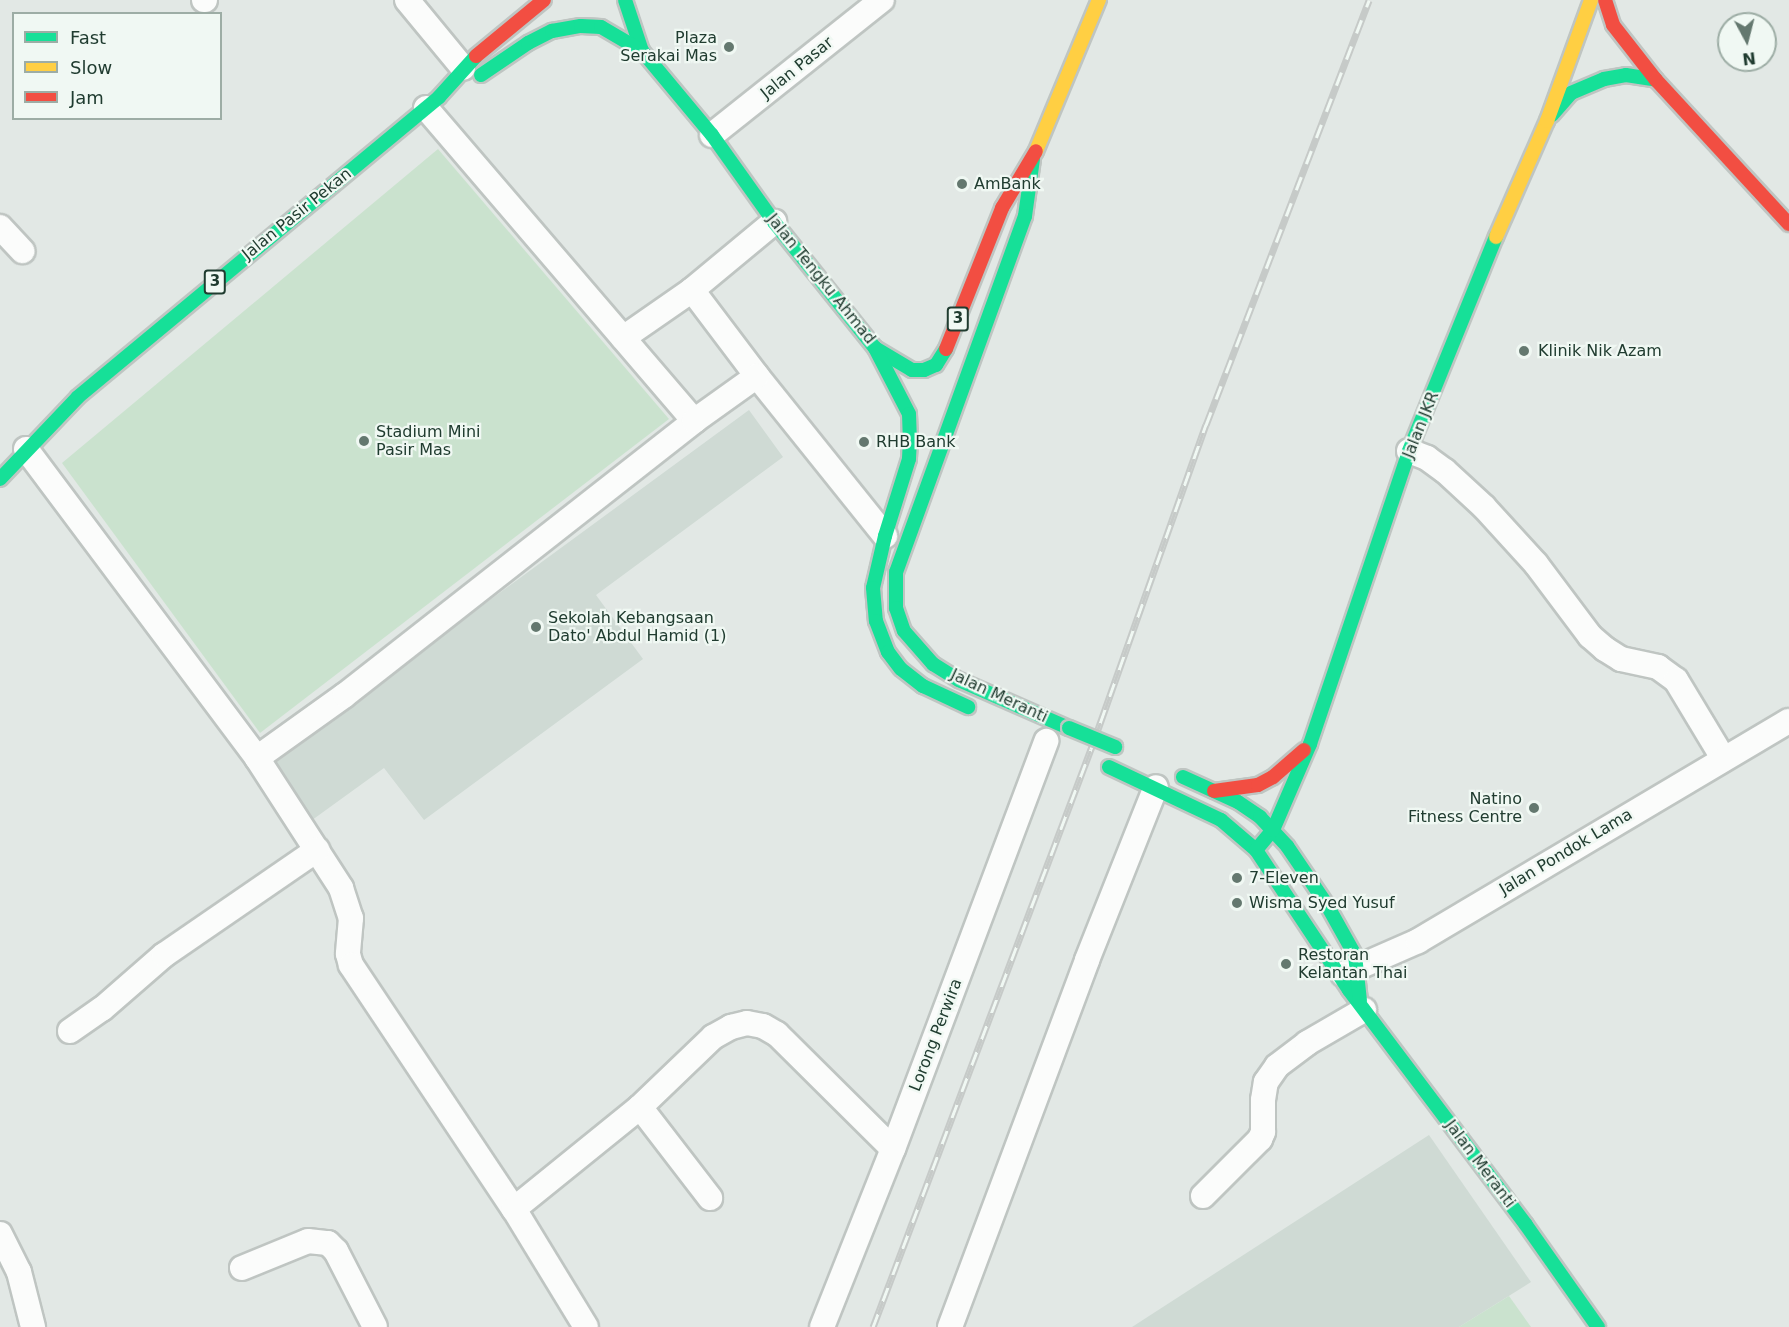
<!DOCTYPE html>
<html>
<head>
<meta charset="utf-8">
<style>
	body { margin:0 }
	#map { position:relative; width:1789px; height:1327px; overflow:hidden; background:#e2e8e5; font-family:"DejaVu Sans",sans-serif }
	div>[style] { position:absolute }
	.built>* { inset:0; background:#cfdad4 }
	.green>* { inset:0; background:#cae2ce }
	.roads { filter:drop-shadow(2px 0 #bfc5c2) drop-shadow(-2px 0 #bfc5c2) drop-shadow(0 2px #bfc5c2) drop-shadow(0 -2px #bfc5c2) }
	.street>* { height:24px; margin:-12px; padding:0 12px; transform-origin:12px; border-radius:12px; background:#fbfcfb }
	.fast>* { height:14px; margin:-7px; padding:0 7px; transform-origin:7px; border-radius:7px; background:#16e098 }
	.slow>* { height:14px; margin:-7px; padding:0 7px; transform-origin:7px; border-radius:7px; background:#ffcf43 }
	.jam>* { height:14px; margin:-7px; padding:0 7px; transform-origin:7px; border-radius:7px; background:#f24e42 }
	.rail>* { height:7px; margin-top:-3.5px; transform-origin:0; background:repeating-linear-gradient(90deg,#f0f8f3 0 14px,#c6cac8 0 28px); box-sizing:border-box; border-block:2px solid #c6cac8 }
	.bridges { filter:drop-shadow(2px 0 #bec6c2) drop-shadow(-2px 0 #bec6c2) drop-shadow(0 2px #bec6c2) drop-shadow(0 -2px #bec6c2) }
	.fast-bridge>* { height:14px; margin:-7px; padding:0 7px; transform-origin:7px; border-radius:7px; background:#16e098 }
	.dots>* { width:16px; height:16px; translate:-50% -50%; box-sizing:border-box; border:3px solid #f0f8f3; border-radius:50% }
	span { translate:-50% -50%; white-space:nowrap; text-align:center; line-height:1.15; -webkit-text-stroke:4.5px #f0f8f3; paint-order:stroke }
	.shield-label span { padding:2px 4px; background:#f0f8f3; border:2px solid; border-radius:4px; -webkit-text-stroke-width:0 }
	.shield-label { font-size:15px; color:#203c30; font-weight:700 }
	.poi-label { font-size:16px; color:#203c30 }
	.right { translate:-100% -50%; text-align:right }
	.left { translate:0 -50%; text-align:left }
	.street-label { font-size:16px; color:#203c30 }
	.legend { position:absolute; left:12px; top:12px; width:210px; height:108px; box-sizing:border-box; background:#f0f8f3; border:2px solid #9dada5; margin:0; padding:8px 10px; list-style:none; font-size:18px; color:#203c30 }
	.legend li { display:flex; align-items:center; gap:12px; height:30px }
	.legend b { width:30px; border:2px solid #9dada5 }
	.north { position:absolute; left:1717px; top:12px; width:60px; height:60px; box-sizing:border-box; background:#f0f8f3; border:2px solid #9dada5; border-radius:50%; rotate:173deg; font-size:16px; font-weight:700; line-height:24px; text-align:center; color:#203c30 }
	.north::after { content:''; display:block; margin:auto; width:21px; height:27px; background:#64786f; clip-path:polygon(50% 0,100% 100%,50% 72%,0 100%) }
</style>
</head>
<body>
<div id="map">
	<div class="built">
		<div style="clip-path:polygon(749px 410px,783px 457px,596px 595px,643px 659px,424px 820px,384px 768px,308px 823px,265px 765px)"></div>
		<div style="clip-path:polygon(1429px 1135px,1531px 1282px,1459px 1327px,1132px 1327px)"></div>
	</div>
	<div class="green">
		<div style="clip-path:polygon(438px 149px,669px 419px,260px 733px,62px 463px)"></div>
		<div style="clip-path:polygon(1509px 1296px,1531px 1327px,1459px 1327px)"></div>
	</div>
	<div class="roads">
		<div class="street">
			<div style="left:204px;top:0;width:1px"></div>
			<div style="left:407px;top:0;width:88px;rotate:50.5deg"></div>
			<div style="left:426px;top:108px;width:412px;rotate:49.4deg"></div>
			<div style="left:712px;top:135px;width:217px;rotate:-38.5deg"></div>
			<div style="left:0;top:227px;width:33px;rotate:47deg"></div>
			<div style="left:692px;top:290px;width:108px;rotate:52.9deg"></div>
			<div style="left:757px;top:376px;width:205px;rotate:51.3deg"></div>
			<div style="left:623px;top:338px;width:84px;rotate:-34.8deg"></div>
			<div style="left:692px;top:290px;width:107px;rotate:-39.7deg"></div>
			<div style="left:26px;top:449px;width:386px;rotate:53.2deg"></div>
			<div style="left:257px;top:758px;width:155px;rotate:57.1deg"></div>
			<div style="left:341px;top:888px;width:32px;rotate:72deg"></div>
			<div style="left:351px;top:918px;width:36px;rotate:95deg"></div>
			<div style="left:348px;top:954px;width:11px;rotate:75deg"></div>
			<div style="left:351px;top:965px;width:293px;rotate:56.3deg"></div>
			<div style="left:514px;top:1209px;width:138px;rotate:58.6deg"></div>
			<div style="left:1409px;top:451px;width:19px;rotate:21deg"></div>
			<div style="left:1427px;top:458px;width:22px;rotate:36deg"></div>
			<div style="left:1445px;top:471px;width:53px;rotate:42.7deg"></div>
			<div style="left:1484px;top:507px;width:77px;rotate:47.6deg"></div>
			<div style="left:1536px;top:564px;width:90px;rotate:53.1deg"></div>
			<div style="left:1590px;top:636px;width:20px;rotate:41deg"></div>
			<div style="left:1605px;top:649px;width:19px;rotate:32deg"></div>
			<div style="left:1621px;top:659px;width:38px;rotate:12deg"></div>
			<div style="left:1658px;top:667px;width:22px;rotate:36deg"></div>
			<div style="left:1676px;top:680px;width:91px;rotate:58.9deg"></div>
			<div style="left:257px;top:758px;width:108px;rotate:-35.6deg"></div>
			<div style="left:345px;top:695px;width:444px;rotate:-38.1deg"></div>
			<div style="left:694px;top:421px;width:77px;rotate:-35.5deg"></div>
			<div style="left:1343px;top:974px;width:82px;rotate:-23.7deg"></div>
			<div style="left:1418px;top:941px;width:431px;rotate:-30.7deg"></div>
			<div style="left:70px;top:1031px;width:39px;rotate:-35deg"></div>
			<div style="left:102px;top:1009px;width:82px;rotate:-41.1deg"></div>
			<div style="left:164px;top:955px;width:186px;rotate:-34.5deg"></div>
			<div style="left:640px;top:1107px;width:115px;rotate:52.4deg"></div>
			<div style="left:1203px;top:1196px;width:81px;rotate:-45deg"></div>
			<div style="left:1260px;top:1139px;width:8px;rotate:-67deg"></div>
			<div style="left:1263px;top:1132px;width:32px;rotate:-90deg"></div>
			<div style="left:1263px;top:1100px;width:18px;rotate:-81deg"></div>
			<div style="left:1266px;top:1082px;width:19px;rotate:-55deg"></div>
			<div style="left:1277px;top:1066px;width:38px;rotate:-37deg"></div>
			<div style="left:1307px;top:1043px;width:66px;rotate:-30.1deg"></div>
			<div style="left:514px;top:1209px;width:162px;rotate:-39deg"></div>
			<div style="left:640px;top:1107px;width:101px;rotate:-43.8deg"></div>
			<div style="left:713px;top:1037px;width:21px;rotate:-29deg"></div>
			<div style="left:731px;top:1027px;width:16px;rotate:-14deg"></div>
			<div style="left:747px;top:1023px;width:16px;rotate:11deg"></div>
			<div style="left:763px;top:1026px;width:16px;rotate:30deg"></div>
			<div style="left:777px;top:1034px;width:163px;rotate:44.8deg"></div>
			<div style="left:0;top:1234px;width:42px;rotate:63.4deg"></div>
			<div style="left:19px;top:1272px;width:57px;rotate:75.7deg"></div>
			<div style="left:242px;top:1268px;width:71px;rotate:-22.2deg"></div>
			<div style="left:308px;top:1241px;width:20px;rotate:6deg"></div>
			<div style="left:328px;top:1243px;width:11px;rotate:45deg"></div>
			<div style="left:336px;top:1251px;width:85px;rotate:62.8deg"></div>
			<div style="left:822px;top:1327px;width:192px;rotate:-68.3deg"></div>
			<div style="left:893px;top:1149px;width:436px;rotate:-69.4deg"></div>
			<div style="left:950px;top:1327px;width:392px;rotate:-69.5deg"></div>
			<div style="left:1087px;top:960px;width:186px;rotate:-68.3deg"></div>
		</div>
		<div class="fast">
			<div style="left:625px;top:0;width:54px;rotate:71.6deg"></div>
			<div style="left:642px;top:51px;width:109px;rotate:50.2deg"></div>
			<div style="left:712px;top:135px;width:107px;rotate:54.5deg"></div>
			<div style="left:774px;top:222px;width:161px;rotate:51.3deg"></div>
			<div style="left:875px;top:348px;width:43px;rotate:30.7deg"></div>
			<div style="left:912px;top:370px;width:12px"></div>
			<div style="left:924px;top:370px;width:13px;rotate:-23deg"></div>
			<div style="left:936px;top:365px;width:19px;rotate:-58deg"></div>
			<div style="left:481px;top:75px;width:57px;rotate:-34.2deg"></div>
			<div style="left:528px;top:43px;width:27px;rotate:-27deg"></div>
			<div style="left:552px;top:31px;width:29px;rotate:-10deg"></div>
			<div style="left:581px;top:26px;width:20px;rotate:3deg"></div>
			<div style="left:601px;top:27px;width:48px;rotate:30.3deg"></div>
			<div style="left:1552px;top:115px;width:29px;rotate:-49deg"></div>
			<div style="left:1571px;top:93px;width:36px;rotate:-23deg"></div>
			<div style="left:1604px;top:79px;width:22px;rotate:-10deg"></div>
			<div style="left:1626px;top:75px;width:30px;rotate:9deg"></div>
			<div style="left:1033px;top:159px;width:58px;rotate:98deg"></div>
			<div style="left:1025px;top:216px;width:379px;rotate:109.9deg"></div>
			<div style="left:896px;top:572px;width:36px;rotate:90deg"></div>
			<div style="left:896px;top:608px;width:24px;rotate:71deg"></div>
			<div style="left:904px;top:631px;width:44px;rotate:48.7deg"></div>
			<div style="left:933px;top:664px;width:31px;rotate:32deg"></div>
			<div style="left:959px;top:680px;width:120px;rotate:23.6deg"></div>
			<div style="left:875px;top:348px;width:74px;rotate:62.7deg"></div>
			<div style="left:909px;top:414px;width:25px;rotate:88deg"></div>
			<div style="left:910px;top:439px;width:20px;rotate:93deg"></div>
			<div style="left:909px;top:459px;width:81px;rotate:107.3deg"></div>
			<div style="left:885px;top:536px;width:53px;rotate:103deg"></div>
			<div style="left:873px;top:588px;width:33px;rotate:85deg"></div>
			<div style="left:876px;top:621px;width:33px;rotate:69deg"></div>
			<div style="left:888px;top:652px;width:21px;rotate:53deg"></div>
			<div style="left:901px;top:669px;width:28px;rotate:38deg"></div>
			<div style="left:923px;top:686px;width:50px;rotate:25deg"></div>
			<div style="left:0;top:479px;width:113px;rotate:-46.4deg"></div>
			<div style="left:78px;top:397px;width:469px;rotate:-39.7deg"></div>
			<div style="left:439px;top:97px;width:55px;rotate:-47.9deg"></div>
			<div style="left:1109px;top:767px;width:124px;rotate:25.3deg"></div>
			<div style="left:1221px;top:820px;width:46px;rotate:40.6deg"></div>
			<div style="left:1256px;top:850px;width:168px;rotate:56.4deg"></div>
			<div style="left:1349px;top:990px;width:294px;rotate:53deg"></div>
			<div style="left:1526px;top:1225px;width:125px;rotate:54.8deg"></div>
			<div style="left:1183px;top:777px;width:60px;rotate:24.4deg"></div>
			<div style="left:1238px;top:802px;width:27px;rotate:34deg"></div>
			<div style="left:1260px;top:817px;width:40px;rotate:47deg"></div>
			<div style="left:1287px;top:846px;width:71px;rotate:55.9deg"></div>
			<div style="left:1327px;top:905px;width:57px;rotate:60.8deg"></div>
			<div style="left:1355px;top:955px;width:46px;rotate:83.8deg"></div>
			<div style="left:1256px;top:850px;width:26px;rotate:-50deg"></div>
			<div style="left:1273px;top:830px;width:94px;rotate:-66.7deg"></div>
			<div style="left:1310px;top:744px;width:309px;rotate:-71.3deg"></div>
			<div style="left:1409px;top:451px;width:231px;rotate:-67.9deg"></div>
		</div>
		<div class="slow">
			<div style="left:1036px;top:151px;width:164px;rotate:-67.4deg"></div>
			<div style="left:1496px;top:237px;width:127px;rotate:-66.3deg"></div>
			<div style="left:1547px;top:121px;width:129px;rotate:-70deg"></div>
		</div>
		<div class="jam">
			<div style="left:1605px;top:0;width:26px;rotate:72deg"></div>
			<div style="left:1613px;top:25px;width:70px;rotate:52deg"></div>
			<div style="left:1656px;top:80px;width:196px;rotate:47.3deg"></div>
			<div style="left:476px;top:56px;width:88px;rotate:-39.5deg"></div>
			<div style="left:946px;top:349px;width:152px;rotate:-68.3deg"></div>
			<div style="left:1002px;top:208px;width:66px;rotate:-59.2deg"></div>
			<div style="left:1214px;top:791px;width:44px;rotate:-7.8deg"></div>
			<div style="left:1258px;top:785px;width:17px;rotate:-28deg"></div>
			<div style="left:1273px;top:777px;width:41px;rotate:-41.1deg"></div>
		</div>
	</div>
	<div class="rail">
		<div style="left:873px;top:1327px;width:618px;rotate:-69.34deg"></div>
		<div style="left:1091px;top:749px;width:344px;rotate:-70.5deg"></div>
		<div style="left:1206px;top:425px;width:455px;rotate:-69deg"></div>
	</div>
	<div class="bridges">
		<div class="fast-bridge">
			<div style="left:1069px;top:728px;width:50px;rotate:22.4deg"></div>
		</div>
	</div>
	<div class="dots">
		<div style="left:729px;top:47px;background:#64786f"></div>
		<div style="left:962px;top:184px;background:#64786f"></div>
		<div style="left:1524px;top:351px;background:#64786f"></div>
		<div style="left:364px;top:441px;background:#64786f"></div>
		<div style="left:864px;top:442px;background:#64786f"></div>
		<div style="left:536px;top:627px;background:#64786f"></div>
		<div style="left:1534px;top:808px;background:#64786f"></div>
		<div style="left:1237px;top:878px;background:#64786f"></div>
		<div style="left:1237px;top:903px;background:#64786f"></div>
		<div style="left:1286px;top:964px;background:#64786f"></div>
	</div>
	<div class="shield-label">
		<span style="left:215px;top:282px">3</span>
		<span style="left:958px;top:319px">3</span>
	</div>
	<div class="poi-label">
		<span class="right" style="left:717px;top:47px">Plaza<br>Serakai Mas</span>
		<span class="left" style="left:974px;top:184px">AmBank</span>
		<span class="left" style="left:1538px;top:351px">Klinik Nik Azam</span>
		<span class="left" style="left:376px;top:441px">Stadium Mini<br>Pasir Mas</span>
		<span class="left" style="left:876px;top:442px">RHB Bank</span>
		<span class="left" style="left:548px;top:627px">Sekolah Kebangsaan<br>Dato' Abdul Hamid (1)</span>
		<span class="right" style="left:1522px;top:808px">Natino<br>Fitness Centre</span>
		<span class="left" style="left:1249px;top:878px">7-Eleven</span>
		<span class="left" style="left:1249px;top:903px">Wisma Syed Yusuf</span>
		<span class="left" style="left:1298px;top:964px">Restoran<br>Kelantan Thai</span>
	</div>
	<div class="street-label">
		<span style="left:797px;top:68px;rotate:-39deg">Jalan Pasar</span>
		<span style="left:297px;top:214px;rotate:-39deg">Jalan Pasir Pekan</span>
		<span style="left:821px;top:279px;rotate:51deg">Jalan Tengku Ahmad</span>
		<span style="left:1421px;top:425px;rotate:-68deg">Jalan JKR</span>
		<span style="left:999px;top:696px;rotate:25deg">Jalan Meranti</span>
		<span style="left:1566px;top:852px;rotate:-31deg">Jalan Pondok Lama</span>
		<span style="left:936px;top:1035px;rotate:-69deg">Lorong Perwira</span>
		<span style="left:1480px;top:1164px;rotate:53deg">Jalan Meranti</span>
	</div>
	<ul class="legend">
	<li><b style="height:8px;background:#16e098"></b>Fast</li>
	<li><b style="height:8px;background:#ffcf43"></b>Slow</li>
	<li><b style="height:8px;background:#f24e42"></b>Jam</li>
	</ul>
	<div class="north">N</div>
</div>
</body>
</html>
